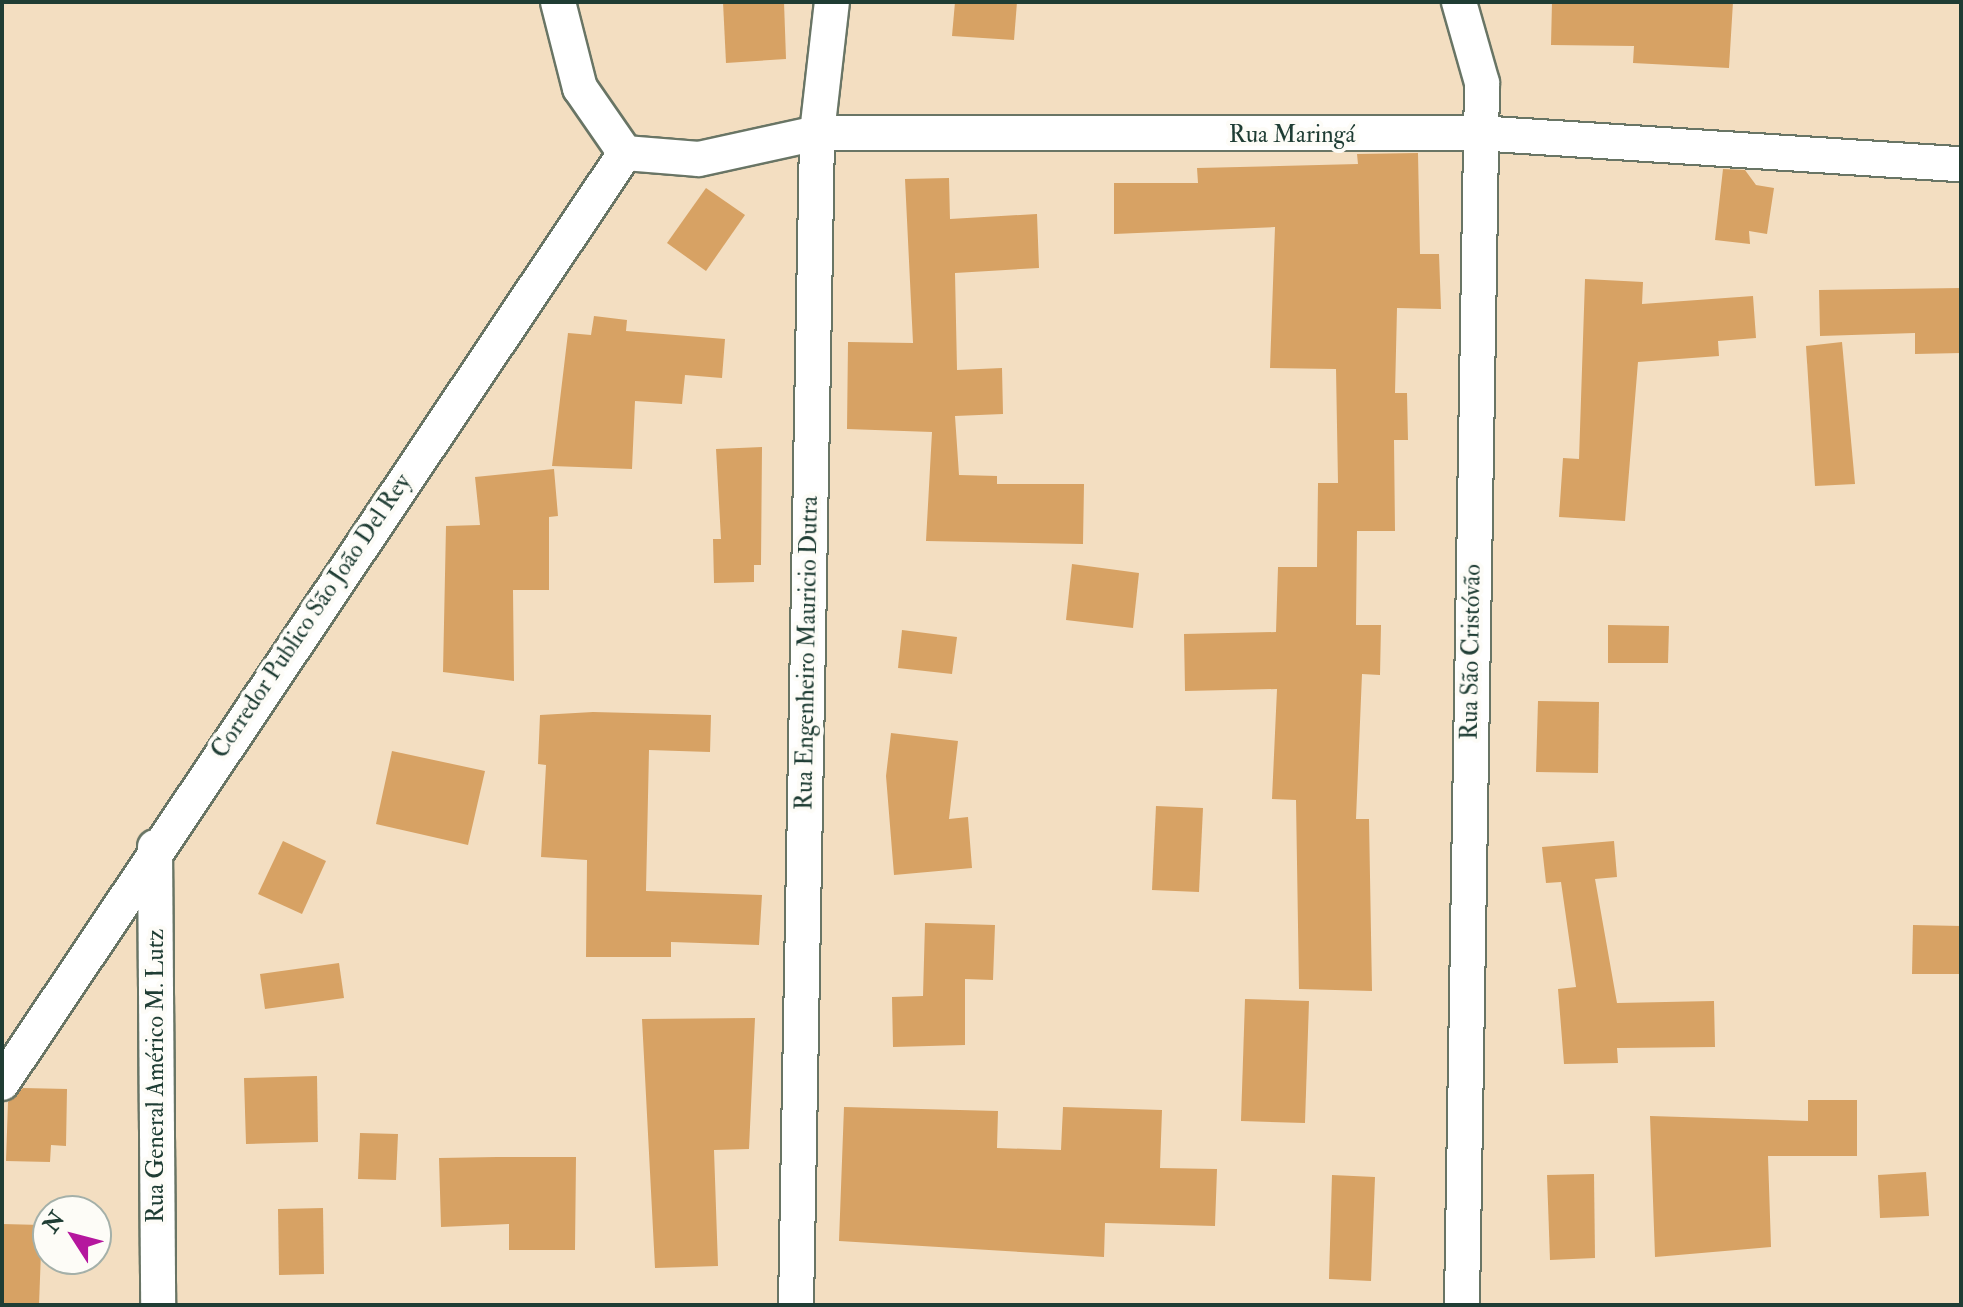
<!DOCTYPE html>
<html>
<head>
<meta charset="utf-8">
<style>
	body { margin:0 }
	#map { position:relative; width:1963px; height:1307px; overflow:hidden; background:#f3dec1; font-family:"IM FELL Double Pica",serif }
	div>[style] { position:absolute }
	.building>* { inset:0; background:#d7a264 }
	.roads { filter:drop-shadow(2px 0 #697565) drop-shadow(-2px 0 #697565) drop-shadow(0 2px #697565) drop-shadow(0 -2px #697565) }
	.street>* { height:34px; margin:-17px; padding:0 17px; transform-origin:17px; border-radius:17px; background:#fff }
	span { translate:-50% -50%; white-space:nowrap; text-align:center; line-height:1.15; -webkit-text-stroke:8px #fdfcf7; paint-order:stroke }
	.street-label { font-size:24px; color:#1f3d34 }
	.frame { position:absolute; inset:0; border:4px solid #1f3d34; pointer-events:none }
	.north { position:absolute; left:32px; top:1195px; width:80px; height:80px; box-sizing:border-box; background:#fdfcf7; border:2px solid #a4b0a9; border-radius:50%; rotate:306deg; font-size:22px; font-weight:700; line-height:32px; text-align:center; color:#1f3d34 }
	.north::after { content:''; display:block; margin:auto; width:28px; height:36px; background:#b5179e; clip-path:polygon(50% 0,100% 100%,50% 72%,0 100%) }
</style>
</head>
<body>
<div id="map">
	<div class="building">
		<div style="clip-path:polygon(723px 2px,784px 2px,786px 59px,726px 63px)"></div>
		<div style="clip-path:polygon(955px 2px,1017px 2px,1014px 40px,952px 36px)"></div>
		<div style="clip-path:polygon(1552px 2px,1733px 2px,1729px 68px,1633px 63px,1634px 46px,1551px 45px)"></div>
		<div style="clip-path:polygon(1418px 153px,1420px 254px,1439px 254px,1441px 309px,1397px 308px,1395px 393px,1407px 393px,1408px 440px,1394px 440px,1395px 531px,1357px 531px,1356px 625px,1381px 625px,1380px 675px,1362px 674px,1356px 819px,1369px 819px,1372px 991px,1299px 989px,1296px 800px,1272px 799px,1277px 689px,1185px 691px,1184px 634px,1276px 632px,1278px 567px,1317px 567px,1318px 483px,1338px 483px,1336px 369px,1270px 368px,1275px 227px,1114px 234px,1114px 183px,1198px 183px,1197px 168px,1358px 164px,1357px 154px)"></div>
		<div style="clip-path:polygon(1723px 169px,1745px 170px,1756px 185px,1774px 188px,1767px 234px,1749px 231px,1750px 244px,1715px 240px)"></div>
		<div style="clip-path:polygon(949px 178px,950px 219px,1037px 214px,1039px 268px,955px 273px,957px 370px,1002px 368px,1003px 414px,955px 416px,959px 475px,997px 476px,997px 484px,1084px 484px,1083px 544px,926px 541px,932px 432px,847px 429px,848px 342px,913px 343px,905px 179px)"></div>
		<div style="clip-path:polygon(706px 188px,745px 215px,706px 271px,667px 243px)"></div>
		<div style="clip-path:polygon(1585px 279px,1643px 282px,1642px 304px,1753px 296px,1756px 338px,1718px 341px,1719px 356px,1638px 362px,1625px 521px,1559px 517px,1563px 458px,1579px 459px)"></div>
		<div style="clip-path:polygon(1961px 288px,1961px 353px,1915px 354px,1915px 333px,1820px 336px,1819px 290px)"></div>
		<div style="clip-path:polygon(594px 316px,627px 320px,626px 331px,725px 339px,722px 378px,685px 375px,682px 404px,635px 401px,632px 469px,552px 466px,568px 333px,591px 335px)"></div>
		<div style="clip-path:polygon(1842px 342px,1855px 484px,1815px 486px,1806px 346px)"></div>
		<div style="clip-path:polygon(762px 447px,761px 565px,754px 565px,754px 582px,714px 583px,713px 539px,721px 539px,716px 449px)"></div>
		<div style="clip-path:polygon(554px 469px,558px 516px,549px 517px,549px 590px,513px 590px,514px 681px,443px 672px,446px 526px,480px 525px,475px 477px)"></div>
		<div style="clip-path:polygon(1072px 564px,1139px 573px,1133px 628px,1066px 620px)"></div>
		<div style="clip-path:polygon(1608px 625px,1669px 626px,1668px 663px,1608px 663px)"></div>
		<div style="clip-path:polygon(902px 630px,957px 637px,952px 674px,898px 668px)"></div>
		<div style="clip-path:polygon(1538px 701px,1599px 702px,1598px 773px,1536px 772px)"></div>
		<div style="clip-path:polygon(593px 712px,711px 715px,710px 752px,649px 750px,646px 891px,762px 895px,759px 945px,671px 942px,671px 957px,586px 957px,587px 860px,541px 857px,546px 765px,538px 764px,540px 715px)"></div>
		<div style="clip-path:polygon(891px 733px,958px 741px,949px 819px,968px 817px,972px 868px,894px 875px,886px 776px)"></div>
		<div style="clip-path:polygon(392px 751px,485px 771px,468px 845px,376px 824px)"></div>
		<div style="clip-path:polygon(1156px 806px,1203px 808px,1199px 892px,1152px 890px)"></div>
		<div style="clip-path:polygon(283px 841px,326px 861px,302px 914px,258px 894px)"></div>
		<div style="clip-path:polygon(1614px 841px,1617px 877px,1595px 879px,1617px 1003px,1714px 1001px,1715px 1047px,1617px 1048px,1618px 1063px,1564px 1064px,1558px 989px,1576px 987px,1561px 882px,1546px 883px,1542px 847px)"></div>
		<div style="clip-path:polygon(925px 923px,995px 925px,993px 980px,965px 979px,965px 1045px,893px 1047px,892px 997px,923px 996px)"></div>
		<div style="clip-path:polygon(1913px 925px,1961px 926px,1961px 974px,1912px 974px)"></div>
		<div style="clip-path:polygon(339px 963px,344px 998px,265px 1009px,260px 974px)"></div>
		<div style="clip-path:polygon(1245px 999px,1309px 1001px,1305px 1123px,1241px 1121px)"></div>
		<div style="clip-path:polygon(755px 1018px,749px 1149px,714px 1150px,718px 1266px,655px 1268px,642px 1019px)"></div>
		<div style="clip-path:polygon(317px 1076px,318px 1142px,246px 1144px,244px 1078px)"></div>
		<div style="clip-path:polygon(23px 1088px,67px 1089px,66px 1146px,51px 1145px,50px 1162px,6px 1161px,8px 1102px)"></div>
		<div style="clip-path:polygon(1808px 1100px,1857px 1100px,1857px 1156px,1768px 1156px,1771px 1247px,1655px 1257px,1650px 1116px,1808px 1121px)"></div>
		<div style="clip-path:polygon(844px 1107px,998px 1111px,997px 1148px,1061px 1150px,1063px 1107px,1162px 1110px,1160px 1168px,1217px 1169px,1215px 1226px,1105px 1223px,1104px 1257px,839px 1241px)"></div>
		<div style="clip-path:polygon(360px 1133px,398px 1134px,396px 1180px,358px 1179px)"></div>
		<div style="clip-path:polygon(497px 1157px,576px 1157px,575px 1250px,509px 1250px,509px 1224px,441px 1227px,439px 1158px)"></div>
		<div style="clip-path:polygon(1926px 1172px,1929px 1216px,1880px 1218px,1878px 1175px)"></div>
		<div style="clip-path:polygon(1594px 1174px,1595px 1258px,1550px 1260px,1547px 1175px)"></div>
		<div style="clip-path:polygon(1332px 1175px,1375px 1177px,1371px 1281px,1329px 1279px)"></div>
		<div style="clip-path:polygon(323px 1208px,324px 1274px,279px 1275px,278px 1209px)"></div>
		<div style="clip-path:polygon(2px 1224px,42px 1225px,39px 1305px,2px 1305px)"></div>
	</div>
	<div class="roads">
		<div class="street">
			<div style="left:558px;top:2px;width:89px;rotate:75.7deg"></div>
			<div style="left:580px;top:88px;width:79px;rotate:55.3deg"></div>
			<div style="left:1459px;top:2px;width:84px;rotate:74.1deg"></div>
			<div style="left:1482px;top:83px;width:1222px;rotate:90.94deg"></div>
			<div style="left:625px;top:153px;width:74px;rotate:4.6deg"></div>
			<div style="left:699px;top:159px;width:121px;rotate:-12.4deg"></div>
			<div style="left:817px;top:133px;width:660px"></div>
			<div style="left:1477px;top:133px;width:485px;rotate:3.7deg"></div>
			<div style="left:155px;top:847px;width:458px;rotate:89.6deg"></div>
			<div style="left:2px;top:1083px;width:1119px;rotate:-56.18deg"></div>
			<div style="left:796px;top:1305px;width:1172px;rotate:-88.97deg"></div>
			<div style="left:817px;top:133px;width:132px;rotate:-83.5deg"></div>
		</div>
	</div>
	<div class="street-label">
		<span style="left:1292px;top:135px">Rua Maringá</span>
		<span style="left:311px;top:616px;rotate:-56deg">Corredor Publico São João Del Rey</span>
		<span style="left:1471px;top:652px;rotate:-89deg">Rua São Cristóvão</span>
		<span style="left:807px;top:653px;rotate:-89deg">Rua Engenheiro Mauricio Dutra</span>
		<span style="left:156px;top:1076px;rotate:-90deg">Rua General Américo M. Lutz</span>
	</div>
	<div class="frame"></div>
	<div class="north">N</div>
</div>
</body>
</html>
